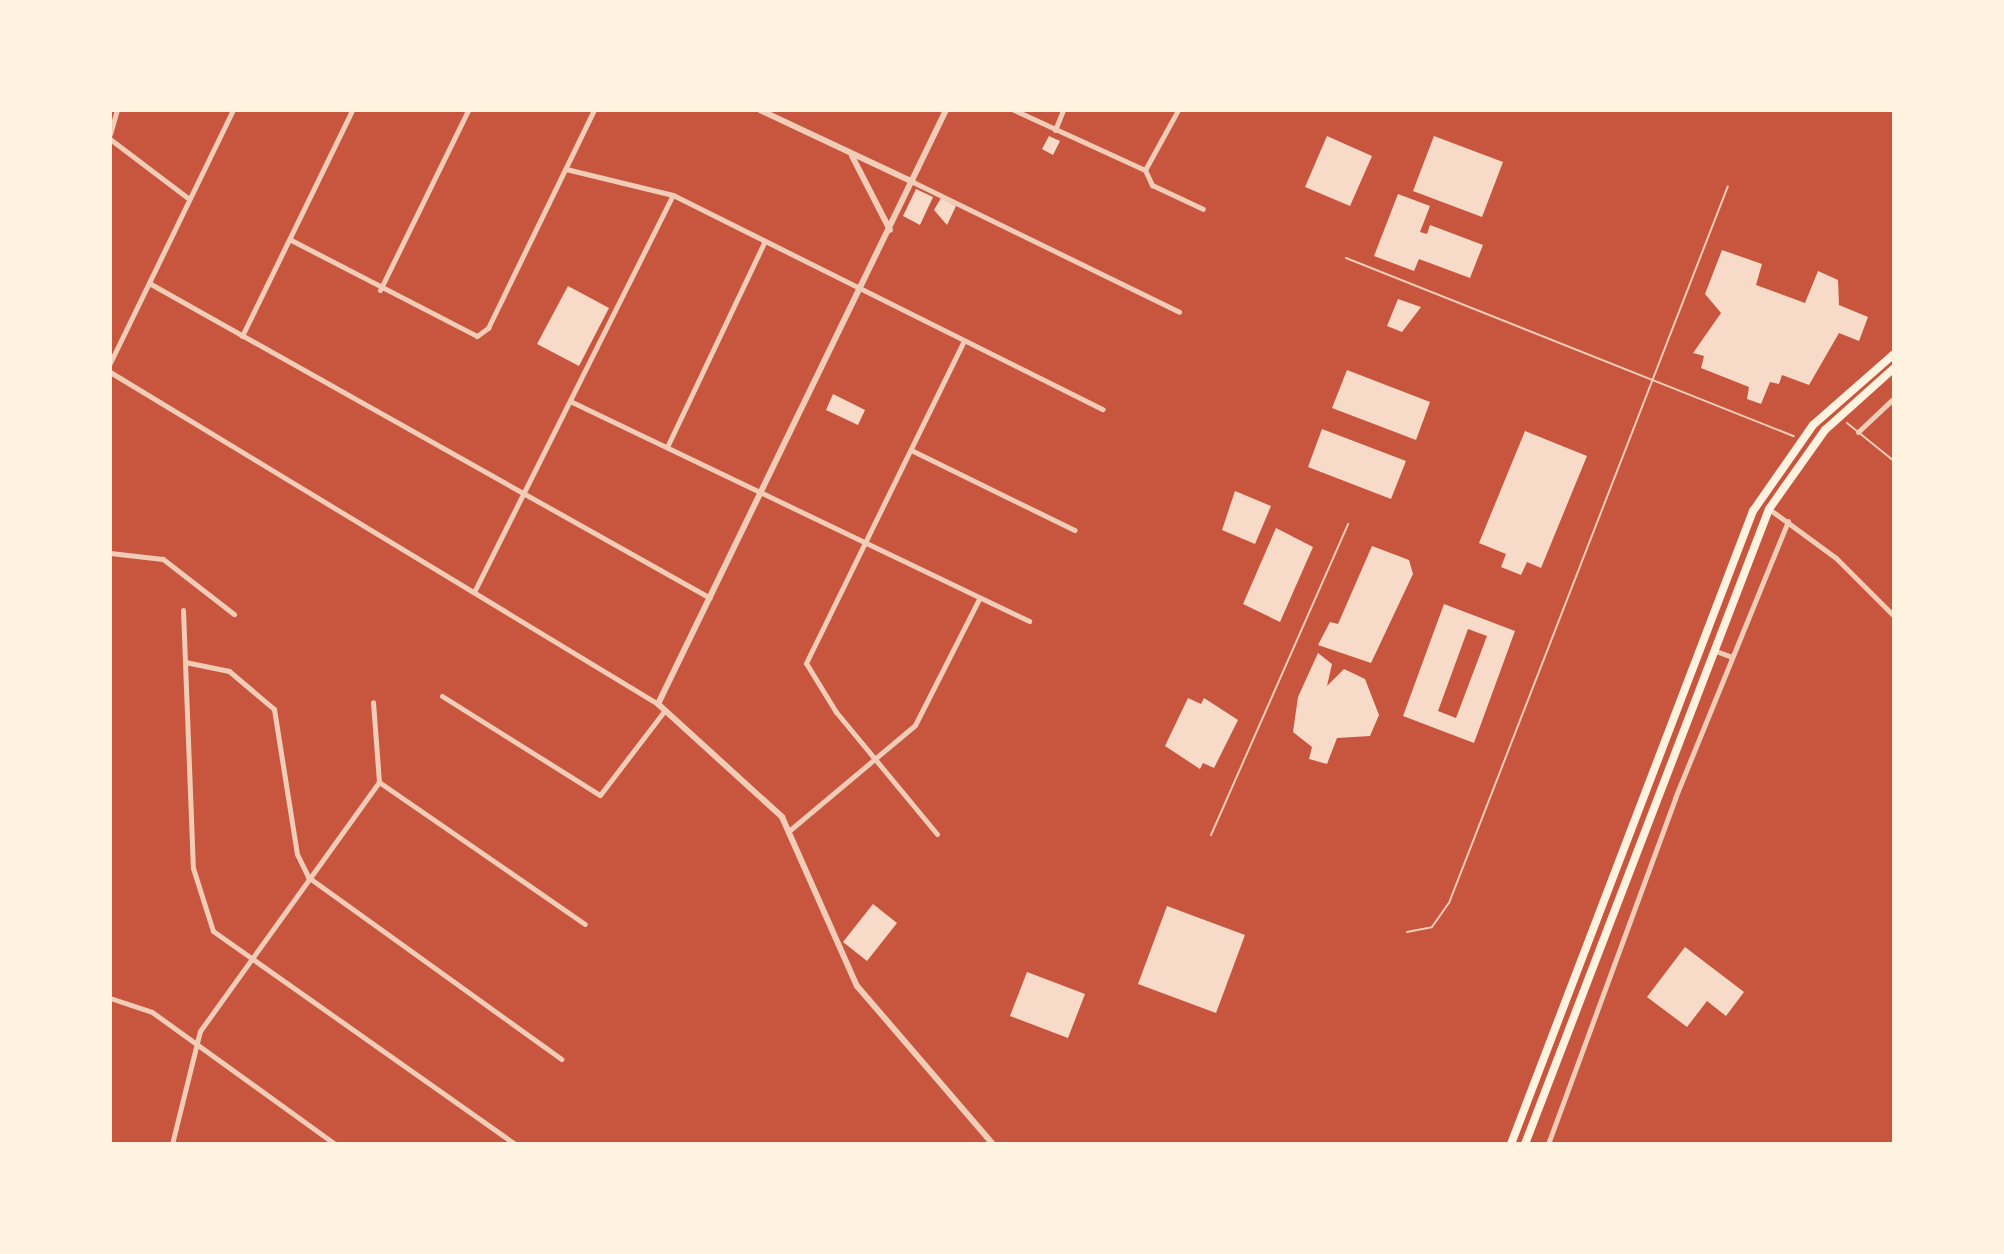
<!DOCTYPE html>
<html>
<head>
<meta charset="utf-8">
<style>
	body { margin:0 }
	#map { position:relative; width:2004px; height:1254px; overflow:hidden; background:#c8553d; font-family:Spectral,serif }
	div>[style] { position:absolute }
	.building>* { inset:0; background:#f7dbc8 }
	.service>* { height:2px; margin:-1px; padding:0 1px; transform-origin:1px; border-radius:1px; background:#f1ccb7 }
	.minor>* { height:5px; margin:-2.5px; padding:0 2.5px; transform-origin:2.5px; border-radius:2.5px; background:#f1ccb7 }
	.tertiary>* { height:6px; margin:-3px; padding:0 3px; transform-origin:3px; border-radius:3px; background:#f1ccb7 }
	.primary>* { height:8px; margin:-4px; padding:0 4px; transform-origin:4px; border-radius:4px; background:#fff3e0 }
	span { translate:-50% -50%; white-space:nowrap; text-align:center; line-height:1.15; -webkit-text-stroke:8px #fff3e0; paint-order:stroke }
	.frame { position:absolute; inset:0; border:112px solid #fff3e0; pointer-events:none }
</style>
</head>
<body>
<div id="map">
	<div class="building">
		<div style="clip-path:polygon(1049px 136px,1060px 141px,1053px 155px,1042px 149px)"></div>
		<div style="clip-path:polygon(1327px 136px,1372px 156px,1350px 206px,1305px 187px)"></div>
		<div style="clip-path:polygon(1434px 136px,1503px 162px,1482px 217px,1413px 191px)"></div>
		<div style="clip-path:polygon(916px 189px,933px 197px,920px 225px,903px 216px)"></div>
		<div style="clip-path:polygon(1398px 194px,1430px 206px,1420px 232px,1427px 234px,1430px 225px,1483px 245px,1470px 278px,1419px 259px,1414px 271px,1374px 256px)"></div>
		<div style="clip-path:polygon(941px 198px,956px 206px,947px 225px,934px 210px)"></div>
		<div style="clip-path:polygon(1722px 250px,1762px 264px,1756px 285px,1805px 303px,1818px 271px,1838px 280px,1839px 305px,1868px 317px,1859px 341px,1839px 333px,1809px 385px,1782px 375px,1779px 384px,1770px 382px,1761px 404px,1747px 399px,1749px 387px,1701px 368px,1704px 356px,1693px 353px,1721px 313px,1705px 294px)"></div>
		<div style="clip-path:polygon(568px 286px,609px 308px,579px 366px,537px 344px)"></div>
		<div style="clip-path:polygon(1398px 299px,1421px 307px,1402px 332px,1387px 326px)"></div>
		<div style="clip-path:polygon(1347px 370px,1430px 402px,1416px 440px,1332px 408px)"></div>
		<div style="clip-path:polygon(833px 394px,865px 410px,858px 425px,826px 410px)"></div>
		<div style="clip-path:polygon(1322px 429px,1406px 461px,1391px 499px,1308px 467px)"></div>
		<div style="clip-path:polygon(1525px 431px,1587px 456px,1541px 568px,1527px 562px,1521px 575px,1501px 567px,1506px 554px,1479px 543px)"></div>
		<div style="clip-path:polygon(1235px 491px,1271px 506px,1255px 544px,1222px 530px)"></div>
		<div style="clip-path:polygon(1276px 528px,1313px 547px,1280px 622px,1243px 604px)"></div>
		<div style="clip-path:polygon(1372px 546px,1409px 560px,1413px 574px,1371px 663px,1318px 645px,1330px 622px,1338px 624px)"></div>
		<div style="clip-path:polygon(evenodd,1444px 604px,1515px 631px,1474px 743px,1403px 716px,1444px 604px,1468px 629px,1487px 636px,1456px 718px,1438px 711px,1468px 629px)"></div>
		<div style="clip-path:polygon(1318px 653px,1332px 664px,1327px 686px,1344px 669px,1365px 679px,1379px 715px,1370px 736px,1337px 738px,1327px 764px,1309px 759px,1312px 747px,1293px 732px,1298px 697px)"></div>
		<div style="clip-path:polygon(1188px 698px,1201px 704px,1204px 698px,1238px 720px,1214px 768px,1203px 763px,1200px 769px,1165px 746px)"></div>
		<div style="clip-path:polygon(873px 904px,897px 923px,867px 961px,843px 942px)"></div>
		<div style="clip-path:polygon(1167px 906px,1245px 935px,1216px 1013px,1138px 984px)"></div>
		<div style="clip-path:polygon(1685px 947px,1744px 992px,1726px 1016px,1707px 1001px,1687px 1027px,1647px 997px)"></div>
		<div style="clip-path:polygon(1027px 972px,1085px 994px,1068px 1038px,1010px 1016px)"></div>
	</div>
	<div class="service">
		<div style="left:1346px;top:258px;width:482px;rotate:21.7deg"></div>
		<div style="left:1847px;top:423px;width:60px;rotate:39deg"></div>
		<div style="left:1211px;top:835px;width:340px;rotate:-66.2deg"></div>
		<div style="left:1407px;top:932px;width:25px;rotate:-11deg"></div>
		<div style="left:1432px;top:927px;width:29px;rotate:-55deg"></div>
		<div style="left:1449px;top:903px;width:769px;rotate:-68.74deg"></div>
	</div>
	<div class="minor">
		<div style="left:1014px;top:110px;width:144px;rotate:24.6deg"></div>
		<div style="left:1055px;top:130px;width:22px;rotate:-68deg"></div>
		<div style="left:110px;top:134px;width:25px;rotate:-74deg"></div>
		<div style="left:110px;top:139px;width:99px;rotate:37.2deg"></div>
		<div style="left:566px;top:169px;width:110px;rotate:13.7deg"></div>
		<div style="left:673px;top:195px;width:480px;rotate:26.5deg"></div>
		<div style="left:1145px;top:170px;width:17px;rotate:65deg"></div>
		<div style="left:1152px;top:185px;width:56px;rotate:25.2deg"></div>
		<div style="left:1145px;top:170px;width:68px;rotate:-61.2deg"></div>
		<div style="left:913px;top:182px;width:296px;rotate:26deg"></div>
		<div style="left:291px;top:240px;width:209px;rotate:27.3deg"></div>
		<div style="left:477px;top:336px;width:14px;rotate:-36deg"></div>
		<div style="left:488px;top:328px;width:242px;rotate:-64.1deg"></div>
		<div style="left:149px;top:283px;width:643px;rotate:29.31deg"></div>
		<div style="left:380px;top:290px;width:200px;rotate:-63.9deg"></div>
		<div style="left:242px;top:336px;width:251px;rotate:-64deg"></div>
		<div style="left:110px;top:363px;width:281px;rotate:-64.1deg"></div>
		<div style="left:110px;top:372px;width:641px;rotate:31.21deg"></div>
		<div style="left:572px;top:402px;width:507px;rotate:25.6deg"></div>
		<div style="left:1858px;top:432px;width:50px;rotate:-43.4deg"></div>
		<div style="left:667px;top:447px;width:228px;rotate:-64.6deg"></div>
		<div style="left:911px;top:450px;width:182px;rotate:26.1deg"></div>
		<div style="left:1769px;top:509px;width:83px;rotate:36.2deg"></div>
		<div style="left:1836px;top:558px;width:82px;rotate:45deg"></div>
		<div style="left:110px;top:553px;width:53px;rotate:6.5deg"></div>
		<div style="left:163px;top:559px;width:90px;rotate:37.8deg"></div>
		<div style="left:474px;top:592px;width:444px;rotate:-63.4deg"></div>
		<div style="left:183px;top:610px;width:258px;rotate:87.8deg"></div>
		<div style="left:193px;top:868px;width:66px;rotate:72.4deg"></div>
		<div style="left:213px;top:931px;width:370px;rotate:35.2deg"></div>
		<div style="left:1713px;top:650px;width:20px;rotate:20deg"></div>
		<div style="left:185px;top:662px;width:45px;rotate:11.6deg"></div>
		<div style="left:229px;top:671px;width:59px;rotate:40.2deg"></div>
		<div style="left:274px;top:709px;width:147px;rotate:81deg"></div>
		<div style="left:297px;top:854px;width:25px;rotate:64deg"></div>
		<div style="left:308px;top:877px;width:312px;rotate:35.7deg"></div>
		<div style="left:442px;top:696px;width:186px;rotate:32.1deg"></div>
		<div style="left:600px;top:795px;width:107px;rotate:-52.6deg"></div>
		<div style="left:379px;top:782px;width:250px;rotate:34.6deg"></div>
		<div style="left:790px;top:830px;width:163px;rotate:-40deg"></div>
		<div style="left:915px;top:725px;width:141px;rotate:-63.1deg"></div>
		<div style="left:937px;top:834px;width:158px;rotate:-129.6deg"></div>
		<div style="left:836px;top:712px;width:57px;rotate:-121.5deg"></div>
		<div style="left:806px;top:663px;width:359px;rotate:-63.9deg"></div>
		<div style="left:110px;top:998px;width:44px;rotate:18.4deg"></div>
		<div style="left:152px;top:1012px;width:226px;rotate:35.8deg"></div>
		<div style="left:172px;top:1144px;width:116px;rotate:-76.1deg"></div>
		<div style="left:200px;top:1031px;width:307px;rotate:-54.3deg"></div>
		<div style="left:379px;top:782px;width:80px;rotate:-94.3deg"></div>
		<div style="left:1548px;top:1144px;width:369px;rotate:-69.8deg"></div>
		<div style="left:1675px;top:798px;width:299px;rotate:-67.8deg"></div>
	</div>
	<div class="tertiary">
		<div style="left:760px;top:110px;width:169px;rotate:25.2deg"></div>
		<div style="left:946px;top:110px;width:660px;rotate:115.87deg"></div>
		<div style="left:658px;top:704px;width:168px;rotate:42.3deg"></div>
		<div style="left:782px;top:817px;width:185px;rotate:66.1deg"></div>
		<div style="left:857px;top:986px;width:208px;rotate:49.3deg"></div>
		<div style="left:852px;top:156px;width:83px;rotate:62.8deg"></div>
	</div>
	<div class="primary">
		<div style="left:1511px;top:1144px;width:678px;rotate:-69.08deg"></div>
		<div style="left:1753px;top:511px;width:105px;rotate:-55.1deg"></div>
		<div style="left:1813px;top:425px;width:108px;rotate:-41.2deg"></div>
		<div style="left:1525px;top:1144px;width:680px;rotate:-68.98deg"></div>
		<div style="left:1769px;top:509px;width:97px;rotate:-54.7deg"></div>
		<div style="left:1825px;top:430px;width:93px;rotate:-41.9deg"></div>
	</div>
	<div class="frame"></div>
</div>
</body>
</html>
